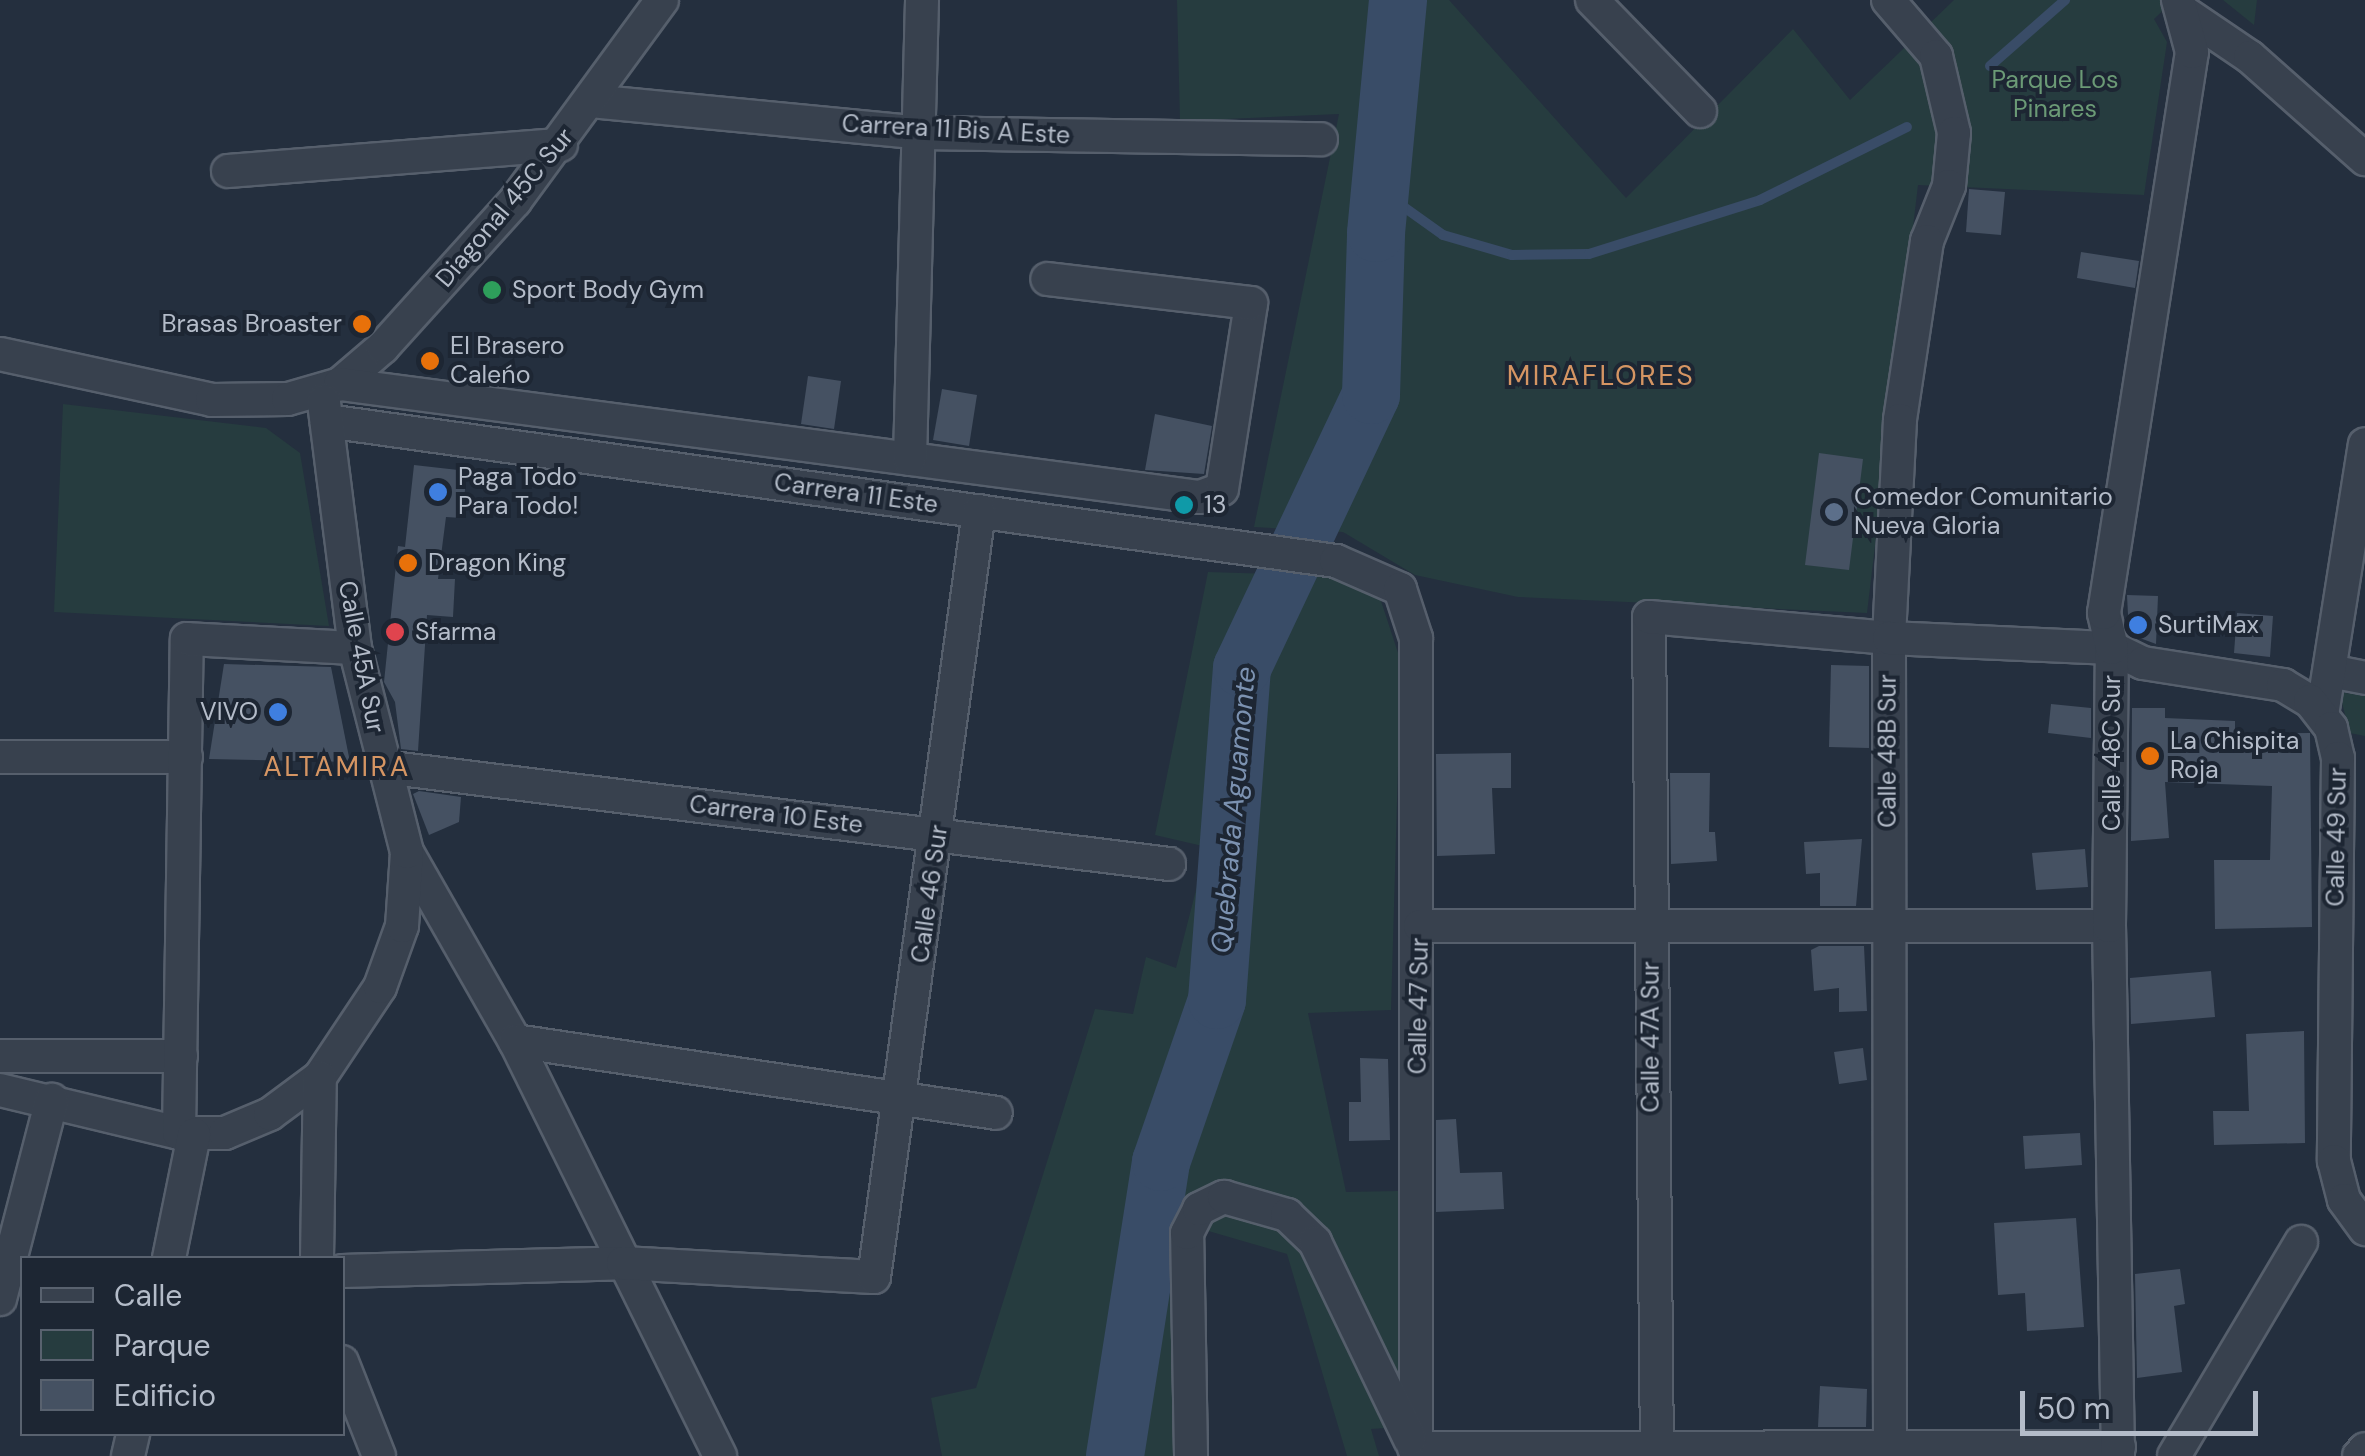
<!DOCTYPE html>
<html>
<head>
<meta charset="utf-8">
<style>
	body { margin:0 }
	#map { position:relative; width:2365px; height:1456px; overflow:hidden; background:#242f3e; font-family:"DM Sans",sans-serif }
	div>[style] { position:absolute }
	.green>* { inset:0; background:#263c3f }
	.stream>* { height:10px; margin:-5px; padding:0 5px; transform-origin:5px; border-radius:5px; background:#394c67 }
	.river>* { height:58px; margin:-29px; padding:0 29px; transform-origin:29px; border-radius:29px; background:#394c67 }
	.building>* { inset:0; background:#455162 }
	.roads { filter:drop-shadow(2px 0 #565f6c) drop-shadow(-2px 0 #565f6c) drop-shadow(0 2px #565f6c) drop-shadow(0 -2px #565f6c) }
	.minor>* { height:32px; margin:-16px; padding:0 16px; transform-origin:16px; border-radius:16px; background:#38414e }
	.dots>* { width:28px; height:28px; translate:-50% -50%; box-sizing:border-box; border:5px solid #1d2633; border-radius:50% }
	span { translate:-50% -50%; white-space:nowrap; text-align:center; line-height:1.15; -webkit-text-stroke:8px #1d2633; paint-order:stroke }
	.park-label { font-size:25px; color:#6b9a76 }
	.street-label { font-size:25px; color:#b4bcc9 }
	.poi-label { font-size:25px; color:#b4bcc9 }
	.left { translate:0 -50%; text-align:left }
	.right { translate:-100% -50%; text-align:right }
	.neighbourhood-label { font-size:28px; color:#d59563; letter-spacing:2.5px }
	.water-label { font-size:28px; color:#7c92b1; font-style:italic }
	.legend { position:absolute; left:20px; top:1256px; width:325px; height:180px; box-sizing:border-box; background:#1d2633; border:2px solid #59626f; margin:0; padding:12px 18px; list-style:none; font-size:30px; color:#b4bcc9 }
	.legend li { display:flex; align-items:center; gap:20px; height:50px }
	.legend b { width:50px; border:2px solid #59626f }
	.scale { position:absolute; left:2020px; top:1391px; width:238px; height:45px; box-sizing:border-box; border:5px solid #b4bcc9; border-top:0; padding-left:12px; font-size:30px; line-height:35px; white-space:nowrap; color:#b4bcc9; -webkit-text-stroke:8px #1d2633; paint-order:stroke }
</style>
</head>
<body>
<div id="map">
	<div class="green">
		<div style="clip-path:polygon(1177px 0,1449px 0,1626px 198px,1793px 29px,1850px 100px,1954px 0,2174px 0,2154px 19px,2167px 42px,2144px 195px,1918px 185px,1867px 613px,1518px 597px,1415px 575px,1343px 532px,1254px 527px,1339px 114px,1180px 121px)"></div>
		<div style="clip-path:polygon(2223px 0,2257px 0,2254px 25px)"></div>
		<div style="clip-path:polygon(63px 404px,266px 428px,300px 453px,329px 626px,54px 612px)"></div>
		<div style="clip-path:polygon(1208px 572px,1344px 576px,1381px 601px,1401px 662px,1391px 1010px,1308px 1013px,1346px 1192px,1398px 1191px,1400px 1427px,1371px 1429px,1379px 1456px,1347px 1456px,1287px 1254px,1205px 1230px,1207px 1456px,942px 1456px,931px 1398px,976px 1388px,1095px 1009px,1133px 1014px,1146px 957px,1176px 968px,1207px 847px,1155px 835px)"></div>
		<div style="clip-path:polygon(2339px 692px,2365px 696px,2365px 736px,2350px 733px)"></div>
	</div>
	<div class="stream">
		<div style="left:1990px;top:66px;width:100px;rotate:-41.3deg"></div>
		<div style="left:1380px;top:190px;width:77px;rotate:35.5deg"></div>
		<div style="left:1443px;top:235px;width:72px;rotate:16.2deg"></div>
		<div style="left:1512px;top:255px;width:77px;rotate:-0.7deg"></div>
		<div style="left:1589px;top:254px;width:179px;rotate:-17.5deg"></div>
		<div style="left:1760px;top:200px;width:164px;rotate:-26.4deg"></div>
	</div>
	<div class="river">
		<div style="left:1115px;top:1456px;width:298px;rotate:-81.1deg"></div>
		<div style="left:1161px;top:1162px;width:171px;rotate:-70.9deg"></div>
		<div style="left:1217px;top:1000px;width:333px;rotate:-85.7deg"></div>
		<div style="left:1242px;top:668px;width:302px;rotate:-64.7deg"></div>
		<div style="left:1371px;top:395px;width:162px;rotate:-88.2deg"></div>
		<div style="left:1376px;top:233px;width:234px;rotate:-84.6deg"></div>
	</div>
	<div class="building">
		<div style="clip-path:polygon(1969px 189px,2005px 192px,2001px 235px,1966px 232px)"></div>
		<div style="clip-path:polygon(2081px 252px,2139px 261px,2135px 288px,2077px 278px)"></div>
		<div style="clip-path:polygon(808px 376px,841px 381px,834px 429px,801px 424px)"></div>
		<div style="clip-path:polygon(942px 389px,977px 395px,969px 446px,933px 440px)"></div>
		<div style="clip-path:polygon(1155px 414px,1212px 426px,1204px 474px,1145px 470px)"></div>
		<div style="clip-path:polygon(1819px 453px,1863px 459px,1849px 570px,1805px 565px)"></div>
		<div style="clip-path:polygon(414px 465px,467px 471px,462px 518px,446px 517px,438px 579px,455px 579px,453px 617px,427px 615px,418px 751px,401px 749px,395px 702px,384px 682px,398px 546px,405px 547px)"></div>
		<div style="clip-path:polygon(2127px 595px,2158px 596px,2156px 644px,2129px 634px)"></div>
		<div style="clip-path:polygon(2237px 613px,2273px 616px,2270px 657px,2234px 653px)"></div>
		<div style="clip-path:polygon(224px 664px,331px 667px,350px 762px,209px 759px)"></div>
		<div style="clip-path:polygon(1831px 665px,1869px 666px,1869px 748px,1829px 747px)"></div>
		<div style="clip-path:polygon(2051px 704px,2091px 708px,2091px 738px,2048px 733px)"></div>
		<div style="clip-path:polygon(2132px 708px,2165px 708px,2165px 718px,2235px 721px,2235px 734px,2310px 733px,2312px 927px,2215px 929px,2214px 860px,2270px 860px,2272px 786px,2165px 782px,2169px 838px,2131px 841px)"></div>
		<div style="clip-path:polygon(1511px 753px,1511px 788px,1492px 788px,1495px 854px,1437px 856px,1436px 754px)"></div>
		<div style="clip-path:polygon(1670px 773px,1710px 773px,1709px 832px,1715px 832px,1717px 861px,1671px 864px)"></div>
		<div style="clip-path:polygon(419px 791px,461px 797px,459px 822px,429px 835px,413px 794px)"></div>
		<div style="clip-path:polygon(1862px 839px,1856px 906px,1820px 906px,1820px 873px,1806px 874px,1804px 842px)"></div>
		<div style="clip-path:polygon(2085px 849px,2088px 887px,2036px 890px,2032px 853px)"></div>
		<div style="clip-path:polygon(1819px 946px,1864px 946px,1867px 1011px,1839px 1012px,1839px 988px,1814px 991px,1811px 950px)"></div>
		<div style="clip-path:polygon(2211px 971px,2215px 1017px,2131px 1024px,2130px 978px)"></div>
		<div style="clip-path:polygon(2304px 1031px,2305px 1143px,2214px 1145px,2213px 1111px,2249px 1111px,2246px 1034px)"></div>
		<div style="clip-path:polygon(1863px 1048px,1867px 1080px,1839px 1084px,1834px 1052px)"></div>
		<div style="clip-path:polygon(1360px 1058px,1388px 1059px,1390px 1140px,1349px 1141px,1349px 1102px,1361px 1102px)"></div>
		<div style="clip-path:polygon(1456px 1119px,1460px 1173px,1502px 1172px,1504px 1209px,1436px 1212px,1436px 1120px)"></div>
		<div style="clip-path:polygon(2080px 1133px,2082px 1165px,2025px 1169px,2023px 1136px)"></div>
		<div style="clip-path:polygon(2076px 1218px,2084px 1327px,2027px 1331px,2025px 1293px,1998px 1295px,1994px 1223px)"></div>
		<div style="clip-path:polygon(2180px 1269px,2185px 1304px,2174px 1306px,2182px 1372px,2137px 1378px,2135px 1274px)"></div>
		<div style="clip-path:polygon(1820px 1386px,1867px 1389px,1866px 1427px,1818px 1427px)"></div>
	</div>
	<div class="roads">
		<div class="minor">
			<div style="left:1592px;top:0;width:155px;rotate:45.8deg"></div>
			<div style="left:1888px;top:0;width:74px;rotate:49.4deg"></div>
			<div style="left:1936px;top:56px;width:79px;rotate:76.8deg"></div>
			<div style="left:1954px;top:133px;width:53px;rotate:95.4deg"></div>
			<div style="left:1949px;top:186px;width:59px;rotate:111.8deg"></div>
			<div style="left:1927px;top:241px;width:181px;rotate:98.6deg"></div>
			<div style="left:1900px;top:420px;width:218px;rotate:92.9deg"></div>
			<div style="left:1889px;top:638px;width:818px;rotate:89.93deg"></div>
			<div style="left:2185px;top:13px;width:78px;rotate:34.1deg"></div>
			<div style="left:2250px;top:57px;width:154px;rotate:41.6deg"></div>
			<div style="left:591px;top:101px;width:332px;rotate:5.5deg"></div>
			<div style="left:921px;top:133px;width:400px;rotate:0.9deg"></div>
			<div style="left:228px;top:171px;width:334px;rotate:-4.5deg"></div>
			<div style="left:0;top:354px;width:217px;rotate:12.2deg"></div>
			<div style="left:212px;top:400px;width:76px;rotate:-0.8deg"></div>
			<div style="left:288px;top:399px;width:54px;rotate:-16.1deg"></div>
			<div style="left:340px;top:384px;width:57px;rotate:-40.7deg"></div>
			<div style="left:383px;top:347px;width:197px;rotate:-47.9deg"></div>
			<div style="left:515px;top:201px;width:249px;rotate:-53.8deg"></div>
			<div style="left:340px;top:384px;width:867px;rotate:7.49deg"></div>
			<div style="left:1200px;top:497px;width:23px;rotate:-20deg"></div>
			<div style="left:1222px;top:489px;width:188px;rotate:-81.1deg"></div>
			<div style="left:1251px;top:303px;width:205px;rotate:-173.3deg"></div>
			<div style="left:327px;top:421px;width:1019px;rotate:7.9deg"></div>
			<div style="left:1336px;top:561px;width:70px;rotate:23.6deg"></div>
			<div style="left:1400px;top:589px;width:52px;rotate:71.9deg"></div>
			<div style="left:1416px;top:638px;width:818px;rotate:90deg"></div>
			<div style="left:910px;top:459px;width:459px;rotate:-88.5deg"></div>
			<div style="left:2330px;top:671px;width:36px;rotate:11deg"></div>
			<div style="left:2322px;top:715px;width:274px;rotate:-81deg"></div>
			<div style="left:0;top:757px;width:186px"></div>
			<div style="left:384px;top:767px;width:791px;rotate:7.04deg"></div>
			<div style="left:407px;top:852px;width:218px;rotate:60.3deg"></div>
			<div style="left:515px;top:1041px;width:463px;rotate:63.7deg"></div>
			<div style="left:1420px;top:926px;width:689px"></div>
			<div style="left:515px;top:1041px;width:486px;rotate:8.5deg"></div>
			<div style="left:0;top:1056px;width:181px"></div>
			<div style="left:0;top:1090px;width:184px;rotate:13.5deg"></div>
			<div style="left:179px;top:1133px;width:46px"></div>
			<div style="left:225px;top:1133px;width:49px;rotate:-22.9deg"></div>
			<div style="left:270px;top:1114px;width:62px;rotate:-36.5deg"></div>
			<div style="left:320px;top:1077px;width:108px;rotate:-56.3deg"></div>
			<div style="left:380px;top:987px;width:65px;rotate:-70.2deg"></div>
			<div style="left:402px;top:926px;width:74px;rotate:-86.1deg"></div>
			<div style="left:407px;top:852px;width:211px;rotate:-104.3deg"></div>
			<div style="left:355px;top:648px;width:249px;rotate:-97.2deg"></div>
			<div style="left:179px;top:1133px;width:494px;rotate:-89.1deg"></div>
			<div style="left:187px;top:639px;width:168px;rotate:3.1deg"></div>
			<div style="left:169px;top:1258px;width:126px;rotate:-78.5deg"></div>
			<div style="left:317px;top:1258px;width:181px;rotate:-89.1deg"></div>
			<div style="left:342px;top:1271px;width:281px;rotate:-1.6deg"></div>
			<div style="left:623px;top:1263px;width:251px;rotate:3.2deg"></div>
			<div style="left:874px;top:1277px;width:773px;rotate:-82.19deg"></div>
			<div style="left:0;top:1299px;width:206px;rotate:-75.4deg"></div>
			<div style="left:342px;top:1362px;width:101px;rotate:68.5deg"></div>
			<div style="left:1414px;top:1448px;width:705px;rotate:-0.08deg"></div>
			<div style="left:128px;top:1456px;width:23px;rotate:-77deg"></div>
			<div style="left:1191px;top:1456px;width:223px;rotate:-91deg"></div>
			<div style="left:1187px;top:1233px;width:27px;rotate:-63deg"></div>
			<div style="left:1199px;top:1209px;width:28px;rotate:-26deg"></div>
			<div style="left:1224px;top:1197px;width:66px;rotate:15.9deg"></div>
			<div style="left:1287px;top:1215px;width:39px;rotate:44deg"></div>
			<div style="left:1315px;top:1242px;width:219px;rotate:64.3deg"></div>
			<div style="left:1657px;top:1456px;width:839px;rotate:-90.55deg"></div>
			<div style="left:1649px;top:617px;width:241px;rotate:5deg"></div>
			<div style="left:1889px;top:638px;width:223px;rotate:2.6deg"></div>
			<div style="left:2112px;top:648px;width:34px;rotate:26deg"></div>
			<div style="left:2143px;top:663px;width:142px;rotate:8.9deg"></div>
			<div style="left:2283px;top:685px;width:31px;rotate:31deg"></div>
			<div style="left:2310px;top:701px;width:34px;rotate:52deg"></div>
			<div style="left:2331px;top:728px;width:31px;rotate:77deg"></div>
			<div style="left:2338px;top:758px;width:403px;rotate:90.6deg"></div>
			<div style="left:2334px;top:1161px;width:40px;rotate:75.6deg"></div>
			<div style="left:2344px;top:1200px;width:36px;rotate:54deg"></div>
			<div style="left:2118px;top:1456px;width:530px;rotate:-90.97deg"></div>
			<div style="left:2109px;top:926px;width:278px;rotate:-89.4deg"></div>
			<div style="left:2112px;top:648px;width:36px;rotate:-103deg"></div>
			<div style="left:2104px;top:613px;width:568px;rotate:-81.09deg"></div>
			<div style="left:2192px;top:52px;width:54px;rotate:-105.1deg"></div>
			<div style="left:2174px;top:1456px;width:249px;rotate:-59.3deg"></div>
			<div style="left:2359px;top:1456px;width:9px;rotate:-49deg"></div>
		</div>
	</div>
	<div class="dots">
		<div style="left:492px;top:290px;background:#2e9e5b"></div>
		<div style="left:362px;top:324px;background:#e8710a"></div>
		<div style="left:430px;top:361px;background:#e8710a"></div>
		<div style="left:438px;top:492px;background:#3f7fe0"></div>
		<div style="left:1184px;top:505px;background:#0f9aa8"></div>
		<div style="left:1834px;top:512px;background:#5c6f8a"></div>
		<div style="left:408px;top:563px;background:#e8710a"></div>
		<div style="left:2138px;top:625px;background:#3f7fe0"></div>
		<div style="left:395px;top:632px;background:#e0444e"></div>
		<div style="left:278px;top:712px;background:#3f7fe0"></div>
		<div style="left:2150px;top:756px;background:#e8710a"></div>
	</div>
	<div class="park-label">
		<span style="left:2055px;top:95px">Parque Los<br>Pinares</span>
	</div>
	<div class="street-label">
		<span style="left:956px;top:130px;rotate:3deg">Carrera 11 Bis A Este</span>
		<span style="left:505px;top:208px;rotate:-50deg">Diagonal 45C Sur</span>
		<span style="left:856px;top:494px;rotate:8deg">Carrera 11 Este</span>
		<span style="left:361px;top:657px;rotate:79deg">Calle 45A Sur</span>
		<span style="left:1888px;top:751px;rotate:-90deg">Calle 48B Sur</span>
		<span style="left:2112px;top:753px;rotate:-90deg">Calle 48C Sur</span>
		<span style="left:776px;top:815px;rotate:7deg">Carrera 10 Este</span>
		<span style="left:2337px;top:837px;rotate:-89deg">Calle 49 Sur</span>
		<span style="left:930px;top:894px;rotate:-82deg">Calle 46 Sur</span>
		<span style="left:1419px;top:1006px;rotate:-89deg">Calle 47 Sur</span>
		<span style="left:1651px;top:1037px;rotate:-90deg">Calle 47A Sur</span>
	</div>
	<div class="poi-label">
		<span class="left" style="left:512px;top:290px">Sport Body Gym</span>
		<span class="right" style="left:342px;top:324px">Brasas Broaster</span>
		<span class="left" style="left:450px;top:361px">El Brasero<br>Caleńo</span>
		<span class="left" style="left:458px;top:492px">Paga Todo<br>Para Todo!</span>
		<span class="left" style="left:1854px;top:512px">Comedor Comunitario<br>Nueva Gloria</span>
		<span class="left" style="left:1204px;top:505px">13</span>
		<span class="left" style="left:428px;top:563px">Dragon King</span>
		<span class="left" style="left:2158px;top:625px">SurtiMax</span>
		<span class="left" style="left:415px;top:632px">Sfarma</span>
		<span class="right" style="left:258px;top:712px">VIVO</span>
		<span class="left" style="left:2170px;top:756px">La Chispita<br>Roja</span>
	</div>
	<div class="neighbourhood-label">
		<span style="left:1601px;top:376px">MIRAFLORES</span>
		<span style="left:337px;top:767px">ALTAMIRA</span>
	</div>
	<div class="water-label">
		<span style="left:1234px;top:810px;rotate:-85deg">Quebrada Aguamonte</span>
	</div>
	<ul class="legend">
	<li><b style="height:12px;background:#38414e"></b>Calle</li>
	<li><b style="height:28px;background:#263c3f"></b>Parque</li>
	<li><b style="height:28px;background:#455162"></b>Edificio</li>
	</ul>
	<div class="scale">50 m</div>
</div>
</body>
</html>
